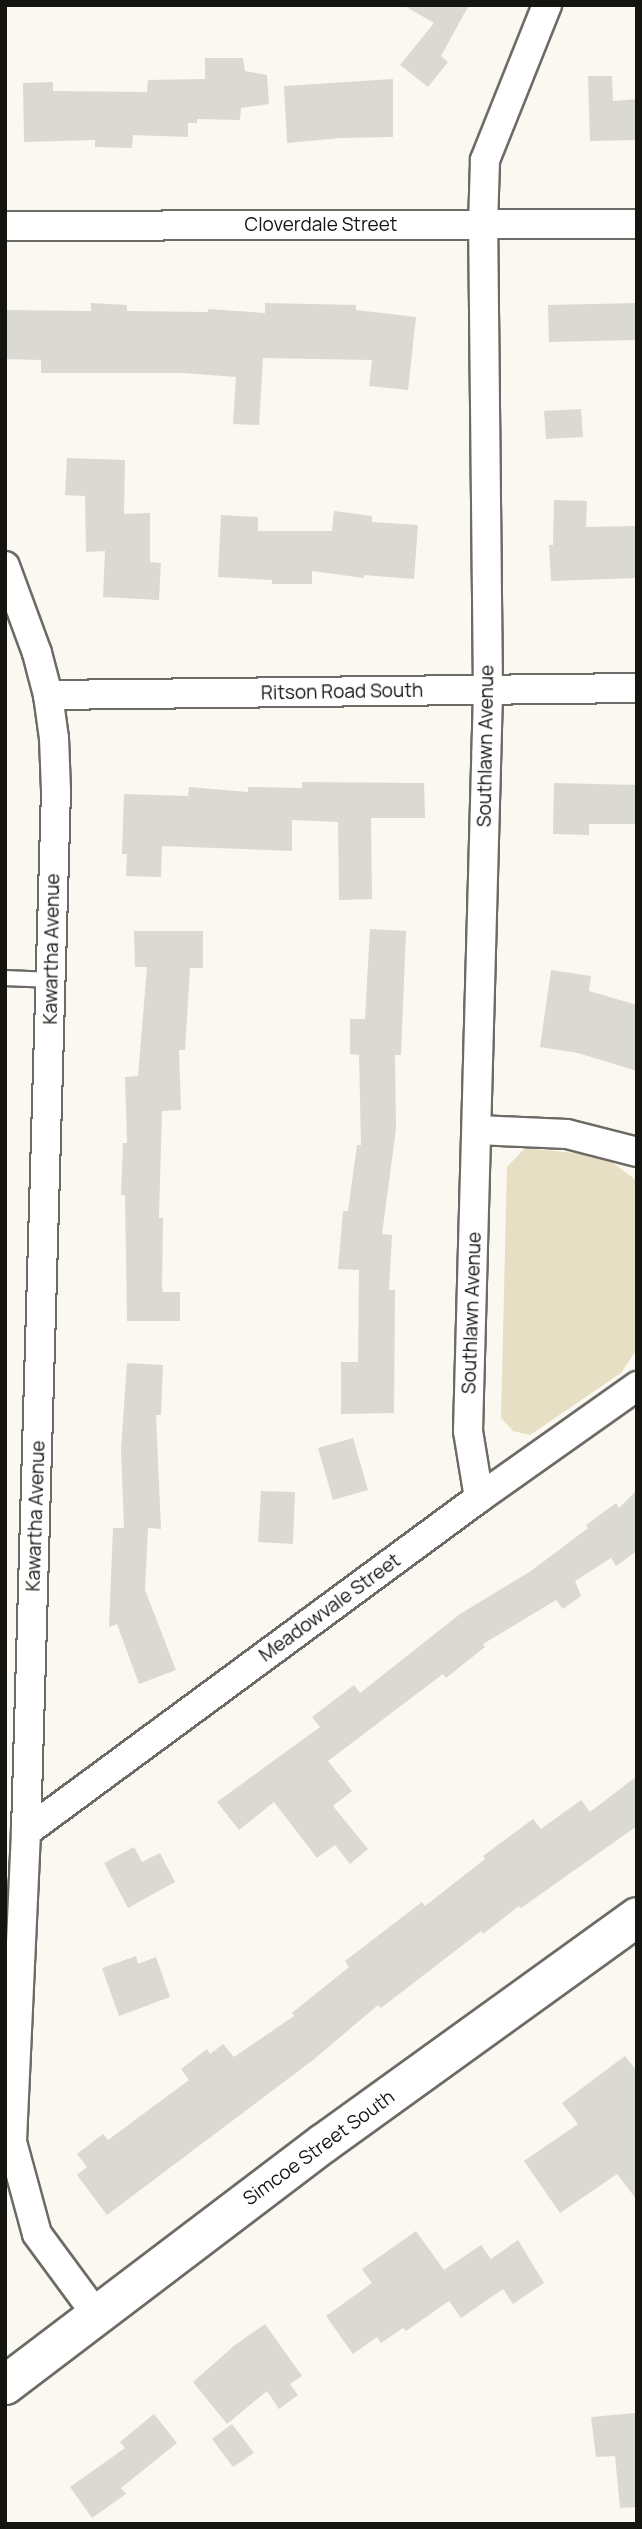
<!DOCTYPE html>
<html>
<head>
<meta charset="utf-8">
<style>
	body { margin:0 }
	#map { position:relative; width:642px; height:2529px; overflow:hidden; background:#faf8f1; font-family:Manrope,sans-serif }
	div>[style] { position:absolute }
	.green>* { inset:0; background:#e6dfc3 }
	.building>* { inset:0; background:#dad9d2 }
	.roads { filter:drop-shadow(2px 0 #6d6b65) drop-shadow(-2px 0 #6d6b65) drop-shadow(0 2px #6d6b65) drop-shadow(0 -2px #6d6b65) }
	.lane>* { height:14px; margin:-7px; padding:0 7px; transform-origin:7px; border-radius:7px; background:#fff }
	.street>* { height:28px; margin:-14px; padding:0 14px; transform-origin:14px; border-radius:14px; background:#fff }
	.secondary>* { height:38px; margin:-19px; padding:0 19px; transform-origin:19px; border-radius:19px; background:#fff }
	span { translate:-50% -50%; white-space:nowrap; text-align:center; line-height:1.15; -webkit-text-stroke:7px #fff; paint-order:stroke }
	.street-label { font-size:19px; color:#141411 }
	.frame { position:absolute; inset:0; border:7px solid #141411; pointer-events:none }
</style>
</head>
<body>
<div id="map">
	<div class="green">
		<div style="clip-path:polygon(525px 1148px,604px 1156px,637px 1181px,637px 1349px,621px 1373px,530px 1435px,513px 1431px,501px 1418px,507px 1167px)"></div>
	</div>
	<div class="building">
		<div style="clip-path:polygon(403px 5px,469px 5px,441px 56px,448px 62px,428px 87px,400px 65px,434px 23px)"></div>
		<div style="clip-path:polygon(205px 58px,243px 58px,245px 71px,267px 75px,269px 104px,241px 108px,240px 120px,197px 119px,197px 123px,188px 123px,188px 137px,133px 135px,132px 148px,95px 147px,95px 140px,24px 142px,23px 83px,53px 82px,53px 91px,147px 92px,148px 80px,205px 79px)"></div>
		<div style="clip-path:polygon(588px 76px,612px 76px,613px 101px,637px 99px,637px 140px,590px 141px)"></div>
		<div style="clip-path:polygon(393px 79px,393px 137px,341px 138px,287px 143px,284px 86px)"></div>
		<div style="clip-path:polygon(91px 303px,127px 305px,127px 311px,208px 312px,208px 309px,265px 313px,265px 303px,356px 305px,356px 310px,416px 317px,408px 390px,369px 386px,372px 360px,263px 358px,259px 425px,233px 424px,236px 377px,184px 373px,41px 373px,41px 360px,5px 359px,5px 310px,91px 311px)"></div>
		<div style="clip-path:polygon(637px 303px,637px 340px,549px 342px,548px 305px)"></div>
		<div style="clip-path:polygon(581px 409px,583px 437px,546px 439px,544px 411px)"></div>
		<div style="clip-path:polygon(67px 458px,125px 460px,124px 514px,150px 513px,150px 562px,161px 563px,159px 600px,103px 597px,105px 551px,86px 552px,85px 496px,65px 495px)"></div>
		<div style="clip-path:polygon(554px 500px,587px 501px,586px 527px,637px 526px,637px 578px,551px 581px,549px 545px,553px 545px)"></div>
		<div style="clip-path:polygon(334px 511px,372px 516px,372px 522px,418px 525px,414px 579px,364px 575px,364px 578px,312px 571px,312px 584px,272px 584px,272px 580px,218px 577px,221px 515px,258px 517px,258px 531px,332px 531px)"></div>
		<div style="clip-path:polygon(302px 782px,424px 783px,425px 818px,371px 818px,372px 899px,339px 900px,338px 822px,292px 820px,292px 851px,162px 846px,161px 877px,126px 876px,127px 854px,122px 854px,124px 794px,188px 796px,189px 787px,248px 792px,248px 787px,302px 788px)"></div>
		<div style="clip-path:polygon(554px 783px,637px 785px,637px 824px,589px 824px,589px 835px,553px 834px)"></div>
		<div style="clip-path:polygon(370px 929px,406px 931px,401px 1055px,395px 1055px,396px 1129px,382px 1234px,392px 1235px,389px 1290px,395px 1290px,394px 1413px,341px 1414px,341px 1362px,358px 1362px,359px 1270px,338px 1269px,343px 1211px,348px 1211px,357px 1145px,361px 1145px,359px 1055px,350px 1054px,350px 1019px,365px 1019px)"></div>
		<div style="clip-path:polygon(134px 931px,203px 931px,203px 968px,190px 968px,185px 1050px,179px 1050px,181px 1110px,162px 1111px,159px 1218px,163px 1218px,162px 1288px,163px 1292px,180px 1292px,180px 1321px,127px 1321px,125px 1195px,121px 1195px,123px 1143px,127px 1143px,125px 1077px,138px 1076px,147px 967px,135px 967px)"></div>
		<div style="clip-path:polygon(551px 970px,591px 976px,589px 991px,637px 1005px,637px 1071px,578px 1053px,540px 1047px)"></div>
		<div style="clip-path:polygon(127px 1363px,163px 1365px,161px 1415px,156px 1415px,161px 1529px,148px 1528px,145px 1590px,176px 1670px,139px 1684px,117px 1624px,109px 1627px,113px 1528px,124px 1528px,121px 1449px)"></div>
		<div style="clip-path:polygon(353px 1438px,368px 1490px,333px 1500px,318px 1448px)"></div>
		<div style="clip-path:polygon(637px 1490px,637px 1551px,616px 1566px,611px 1558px,575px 1581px,581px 1596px,563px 1609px,556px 1600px,483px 1644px,485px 1647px,446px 1678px,443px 1674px,328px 1761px,352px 1791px,333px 1806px,368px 1849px,350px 1864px,335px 1845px,317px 1858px,274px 1802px,239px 1830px,217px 1802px,320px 1727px,312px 1717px,354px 1685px,360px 1693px,460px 1614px,531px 1571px,588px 1528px,586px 1525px,616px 1503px,619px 1508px)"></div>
		<div style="clip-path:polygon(261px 1491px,295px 1492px,293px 1544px,258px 1542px)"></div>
		<div style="clip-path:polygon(637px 1776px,637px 1826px,521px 1908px,519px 1906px,483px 1934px,481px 1931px,381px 2008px,378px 2005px,313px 2060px,107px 2215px,77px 2175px,87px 2167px,77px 2154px,103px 2134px,108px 2140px,189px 2080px,181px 2069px,207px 2049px,210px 2054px,223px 2044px,234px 2057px,294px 2016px,292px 2013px,349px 1967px,345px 1961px,422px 1902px,425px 1906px,485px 1859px,483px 1856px,533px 1819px,541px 1829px,581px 1800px,590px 1812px)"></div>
		<div style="clip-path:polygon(134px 1847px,142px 1862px,160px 1853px,175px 1882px,128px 1908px,104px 1863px)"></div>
		<div style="clip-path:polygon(136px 1956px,138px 1964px,156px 1957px,170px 1997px,119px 2016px,102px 1968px)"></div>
		<div style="clip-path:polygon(625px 2056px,637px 2071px,637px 2200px,617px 2174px,560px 2213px,524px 2161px,578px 2124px,562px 2103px)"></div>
		<div style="clip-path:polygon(416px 2231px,444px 2270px,481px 2245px,491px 2259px,518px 2240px,544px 2283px,513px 2304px,503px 2289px,461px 2318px,449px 2301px,406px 2331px,403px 2328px,381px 2343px,377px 2337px,353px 2354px,326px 2316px,372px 2283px,362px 2269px)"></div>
		<div style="clip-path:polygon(265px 2324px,302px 2376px,290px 2384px,298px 2395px,279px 2409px,267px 2391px,227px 2424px,193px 2382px,235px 2345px)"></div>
		<div style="clip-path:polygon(635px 2413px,637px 2507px,620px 2508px,615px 2456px,596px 2457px,591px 2417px)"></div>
		<div style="clip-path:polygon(154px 2414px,177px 2443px,121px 2488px,126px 2494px,92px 2518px,70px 2487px,125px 2448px,120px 2442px)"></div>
		<div style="clip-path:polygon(232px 2424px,254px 2453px,233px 2467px,212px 2439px)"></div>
	</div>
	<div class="roads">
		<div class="lane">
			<div style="left:5px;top:978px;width:47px;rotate:2.4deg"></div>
		</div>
		<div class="street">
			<div style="left:5px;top:226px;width:632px;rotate:-0.18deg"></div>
			<div style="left:5px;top:566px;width:93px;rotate:69.8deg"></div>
			<div style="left:37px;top:653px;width:43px;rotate:75.3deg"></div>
			<div style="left:48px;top:695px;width:43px;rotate:82.1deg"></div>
			<div style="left:54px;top:738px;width:52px;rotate:87.8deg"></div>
			<div style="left:56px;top:790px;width:1042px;rotate:91.65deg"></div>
			<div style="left:26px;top:1832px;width:310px;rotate:92.6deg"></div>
			<div style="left:12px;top:2142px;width:95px;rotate:74.8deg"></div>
			<div style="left:37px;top:2234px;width:99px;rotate:53.6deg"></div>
			<div style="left:48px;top:695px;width:589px;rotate:-0.68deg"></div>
			<div style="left:477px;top:1130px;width:90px;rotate:2.5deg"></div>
			<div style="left:567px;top:1134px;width:72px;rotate:14.4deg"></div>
			<div style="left:479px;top:1498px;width:68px;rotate:-99.3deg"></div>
			<div style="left:468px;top:1431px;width:740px;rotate:-88.45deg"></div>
			<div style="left:488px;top:691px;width:466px;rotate:-90.6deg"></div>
			<div style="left:483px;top:225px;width:65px;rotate:-88.2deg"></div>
			<div style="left:485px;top:160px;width:167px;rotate:-68.2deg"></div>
			<div style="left:26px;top:1832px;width:563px;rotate:-36.4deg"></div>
			<div style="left:479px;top:1498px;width:194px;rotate:-35.3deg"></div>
		</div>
		<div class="secondary">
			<div style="left:5px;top:2385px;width:400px;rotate:-37.2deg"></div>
			<div style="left:324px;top:2143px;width:386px;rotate:-35.8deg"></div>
		</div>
	</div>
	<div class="street-label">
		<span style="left:321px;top:225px">Cloverdale Street</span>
		<span style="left:342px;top:692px;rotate:-1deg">Ritson Road South</span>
		<span style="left:486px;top:746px;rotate:-89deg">Southlawn Avenue</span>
		<span style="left:52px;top:949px;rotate:-89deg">Kawartha Avenue</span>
		<span style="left:472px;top:1313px;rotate:-88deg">Southlawn Avenue</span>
		<span style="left:36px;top:1516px;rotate:-88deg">Kawartha Avenue</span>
		<span style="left:330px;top:1608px;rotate:-36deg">Meadowvale Street</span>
		<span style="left:319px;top:2148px;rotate:-36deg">Simcoe Street South</span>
	</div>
	<div class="frame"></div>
</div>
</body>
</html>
